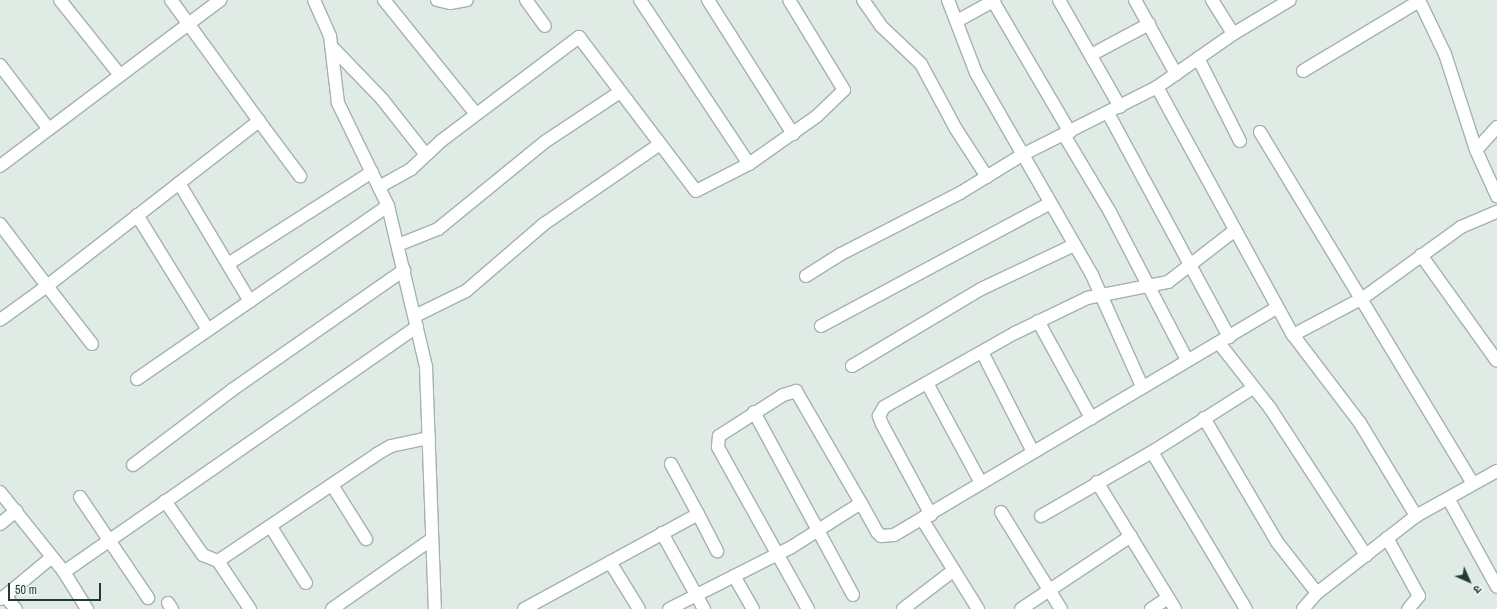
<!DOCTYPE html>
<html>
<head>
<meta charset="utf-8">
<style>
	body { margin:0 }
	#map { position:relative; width:1497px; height:609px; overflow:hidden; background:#e0ebe5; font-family:"Archivo Narrow","Noto Sans Devanagari",sans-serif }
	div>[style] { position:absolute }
	.roads { filter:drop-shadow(1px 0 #a3b3ac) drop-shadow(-1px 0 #a3b3ac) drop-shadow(0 1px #a3b3ac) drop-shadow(0 -1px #a3b3ac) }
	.minor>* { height:12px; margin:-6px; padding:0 6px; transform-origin:6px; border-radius:6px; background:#fff }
	.tertiary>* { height:12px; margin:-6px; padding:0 6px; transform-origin:6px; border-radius:6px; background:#fff }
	span { translate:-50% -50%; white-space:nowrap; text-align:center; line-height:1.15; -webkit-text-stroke:4px #f0f8f3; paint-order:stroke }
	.north { position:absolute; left:1449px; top:561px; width:40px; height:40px; -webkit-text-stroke:3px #f0f8f3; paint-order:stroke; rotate:135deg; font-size:11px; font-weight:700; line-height:16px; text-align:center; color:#203c33 }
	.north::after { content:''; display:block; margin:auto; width:14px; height:18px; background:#203c33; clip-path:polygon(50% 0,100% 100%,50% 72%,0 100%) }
	.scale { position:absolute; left:8px; top:583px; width:93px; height:18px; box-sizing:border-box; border:2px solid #203c33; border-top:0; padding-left:5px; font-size:12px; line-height:14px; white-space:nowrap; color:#203c33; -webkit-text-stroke:3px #f0f8f3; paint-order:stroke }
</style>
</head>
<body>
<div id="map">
	<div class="roads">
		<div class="minor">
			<div style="left:60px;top:0;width:95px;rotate:51.4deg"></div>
			<div style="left:384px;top:0;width:146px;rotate:51.1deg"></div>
			<div style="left:437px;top:0;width:13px;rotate:13deg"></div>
			<div style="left:450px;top:3px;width:17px;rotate:-10deg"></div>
			<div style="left:526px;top:0;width:32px;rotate:54deg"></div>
			<div style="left:640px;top:0;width:197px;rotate:56.4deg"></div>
			<div style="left:708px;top:0;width:159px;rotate:57.6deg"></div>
			<div style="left:863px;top:0;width:32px;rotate:55deg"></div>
			<div style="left:881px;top:26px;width:55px;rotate:43.5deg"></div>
			<div style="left:921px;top:64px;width:74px;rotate:61.7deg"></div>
			<div style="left:956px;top:129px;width:57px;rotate:57.1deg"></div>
			<div style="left:948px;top:0;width:78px;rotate:69deg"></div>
			<div style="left:976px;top:73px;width:233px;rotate:60.1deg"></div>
			<div style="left:1092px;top:275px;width:122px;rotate:65.8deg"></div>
			<div style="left:1059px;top:0;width:123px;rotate:60.3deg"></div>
			<div style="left:1135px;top:0;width:85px;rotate:61deg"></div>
			<div style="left:1212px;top:0;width:40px;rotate:58deg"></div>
			<div style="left:1233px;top:34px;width:93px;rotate:145.1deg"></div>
			<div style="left:1157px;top:87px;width:283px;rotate:61.3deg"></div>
			<div style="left:1293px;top:335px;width:111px;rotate:52.7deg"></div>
			<div style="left:1360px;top:423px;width:109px;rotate:58.9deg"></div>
			<div style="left:1419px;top:0;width:60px;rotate:64.3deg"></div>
			<div style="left:1445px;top:54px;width:101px;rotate:72.1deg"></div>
			<div style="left:993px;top:1px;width:152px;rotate:59.6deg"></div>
			<div style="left:957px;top:21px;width:43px;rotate:-28.9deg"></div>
			<div style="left:1233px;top:34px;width:66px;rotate:-30.8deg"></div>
			<div style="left:332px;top:47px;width:72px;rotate:46.1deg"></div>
			<div style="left:382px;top:99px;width:71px;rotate:51.8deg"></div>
			<div style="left:1091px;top:55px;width:66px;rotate:-28.1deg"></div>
			<div style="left:1198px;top:58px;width:93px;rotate:63.2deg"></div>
			<div style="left:0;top:65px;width:79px;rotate:52.7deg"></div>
			<div style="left:1303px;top:71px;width:135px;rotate:-31.1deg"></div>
			<div style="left:1108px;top:113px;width:255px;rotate:61.6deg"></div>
			<div style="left:259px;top:121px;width:69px;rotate:53.3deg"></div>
			<div style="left:1497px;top:127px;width:31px;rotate:132deg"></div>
			<div style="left:1476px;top:150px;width:51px;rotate:65.5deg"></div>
			<div style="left:1260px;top:132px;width:411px;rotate:58.8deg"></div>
			<div style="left:1064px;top:135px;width:90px;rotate:59.1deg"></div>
			<div style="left:1110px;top:212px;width:167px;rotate:62.5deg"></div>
			<div style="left:0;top:166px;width:276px;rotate:-37deg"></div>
			<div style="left:179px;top:183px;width:138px;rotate:59deg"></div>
			<div style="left:379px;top:187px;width:37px;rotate:-29deg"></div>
			<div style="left:411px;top:169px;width:41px;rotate:-43deg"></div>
			<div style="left:441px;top:141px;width:173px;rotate:-37deg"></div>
			<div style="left:579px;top:37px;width:193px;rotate:52.8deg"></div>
			<div style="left:696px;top:191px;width:59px;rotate:-27deg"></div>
			<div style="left:749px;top:164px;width:83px;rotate:-35.2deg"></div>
			<div style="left:817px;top:116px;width:37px;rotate:-44deg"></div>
			<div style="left:844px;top:90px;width:105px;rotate:-121.4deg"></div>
			<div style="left:137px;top:215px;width:135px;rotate:58.3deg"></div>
			<div style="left:0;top:224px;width:78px;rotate:52.8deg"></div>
			<div style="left:47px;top:286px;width:58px;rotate:144.1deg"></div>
			<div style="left:398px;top:245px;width:43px;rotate:-21.8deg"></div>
			<div style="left:438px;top:229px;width:139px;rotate:-39.2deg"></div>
			<div style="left:546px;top:141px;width:89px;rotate:-33.5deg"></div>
			<div style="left:1421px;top:255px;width:130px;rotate:54.4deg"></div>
			<div style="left:228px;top:264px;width:171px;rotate:-32.6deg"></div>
			<div style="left:806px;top:276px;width:41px;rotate:-32.2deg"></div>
			<div style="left:841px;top:254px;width:134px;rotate:-27.1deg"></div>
			<div style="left:960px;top:193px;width:73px;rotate:-31.5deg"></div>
			<div style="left:1022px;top:155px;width:151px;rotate:-26.7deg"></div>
			<div style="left:415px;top:316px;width:57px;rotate:-26.1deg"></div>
			<div style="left:466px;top:291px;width:103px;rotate:-40.7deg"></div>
			<div style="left:544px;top:224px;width:141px;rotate:-34.6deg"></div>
			<div style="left:1038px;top:321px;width:111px;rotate:61.3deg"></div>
			<div style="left:821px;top:326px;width:259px;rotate:-28.2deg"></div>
			<div style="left:1293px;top:335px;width:79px;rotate:-27.9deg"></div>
			<div style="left:1363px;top:298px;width:121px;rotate:-35.9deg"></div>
			<div style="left:1461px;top:227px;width:39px;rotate:-23deg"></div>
			<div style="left:1219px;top:343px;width:83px;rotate:51.9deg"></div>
			<div style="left:1270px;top:408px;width:176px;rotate:56.9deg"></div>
			<div style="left:92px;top:344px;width:73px;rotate:-127.8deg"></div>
			<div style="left:47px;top:286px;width:269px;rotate:-37.9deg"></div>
			<div style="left:259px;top:121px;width:150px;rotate:-126deg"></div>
			<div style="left:982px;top:352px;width:112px;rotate:63deg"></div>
			<div style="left:852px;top:366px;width:150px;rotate:-30.8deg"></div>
			<div style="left:981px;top:289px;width:103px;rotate:-25.3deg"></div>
			<div style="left:137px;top:379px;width:305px;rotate:-34.6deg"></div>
			<div style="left:927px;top:383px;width:114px;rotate:61.6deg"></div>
			<div style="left:754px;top:412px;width:208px;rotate:61.6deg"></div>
			<div style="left:1204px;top:418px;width:144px;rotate:59.5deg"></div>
			<div style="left:1277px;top:542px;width:65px;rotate:51.9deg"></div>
			<div style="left:1152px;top:452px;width:183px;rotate:59.1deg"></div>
			<div style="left:133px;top:465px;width:124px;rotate:-37.1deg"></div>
			<div style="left:232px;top:390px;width:210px;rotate:-34.9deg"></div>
			<div style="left:1097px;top:482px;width:149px;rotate:58.4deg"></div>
			<div style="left:332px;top:485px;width:64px;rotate:57.8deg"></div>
			<div style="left:0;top:492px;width:102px;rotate:51.3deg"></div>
			<div style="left:64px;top:572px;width:44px;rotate:58.1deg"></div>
			<div style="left:80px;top:497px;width:122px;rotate:56deg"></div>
			<div style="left:1449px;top:500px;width:99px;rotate:61.1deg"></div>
			<div style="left:165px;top:501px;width:66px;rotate:54.9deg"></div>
			<div style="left:203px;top:555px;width:16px;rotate:22deg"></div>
			<div style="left:218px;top:561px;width:192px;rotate:-33.9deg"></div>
			<div style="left:377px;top:454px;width:16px;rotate:-30deg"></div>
			<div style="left:391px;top:446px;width:39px;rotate:-12deg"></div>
			<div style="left:1001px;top:512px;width:114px;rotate:58.3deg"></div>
			<div style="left:698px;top:514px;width:42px;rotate:62.8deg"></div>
			<div style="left:931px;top:515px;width:103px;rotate:-118.3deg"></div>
			<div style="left:882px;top:424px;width:9px;rotate:-111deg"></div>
			<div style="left:879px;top:416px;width:10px;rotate:-61deg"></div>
			<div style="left:884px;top:407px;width:150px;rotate:-29.5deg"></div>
			<div style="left:1015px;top:333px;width:80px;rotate:-25.9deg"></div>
			<div style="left:1087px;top:298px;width:83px;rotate:-11.2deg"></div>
			<div style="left:1168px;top:282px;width:85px;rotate:-37.8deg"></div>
			<div style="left:1041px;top:516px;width:128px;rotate:-30deg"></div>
			<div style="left:1152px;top:452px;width:120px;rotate:-32.4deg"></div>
			<div style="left:922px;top:519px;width:106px;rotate:58.1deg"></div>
			<div style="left:0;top:524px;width:21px;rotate:-39deg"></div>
			<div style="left:271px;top:527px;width:66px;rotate:58deg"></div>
			<div style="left:662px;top:533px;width:87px;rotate:61.1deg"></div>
			<div style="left:1387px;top:538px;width:66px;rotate:61.1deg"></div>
			<div style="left:1419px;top:596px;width:17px;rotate:130deg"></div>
			<div style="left:218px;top:561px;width:58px;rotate:56.3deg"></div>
			<div style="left:610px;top:562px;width:55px;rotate:58.3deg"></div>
			<div style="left:64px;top:572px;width:430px;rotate:-34.8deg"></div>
			<div style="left:734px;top:576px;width:38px;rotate:60deg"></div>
			<div style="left:5px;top:596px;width:61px;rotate:-39.7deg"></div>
			<div style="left:0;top:599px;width:6px;rotate:-31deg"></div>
			<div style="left:5px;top:596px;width:17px;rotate:50deg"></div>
			<div style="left:168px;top:603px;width:7px;rotate:56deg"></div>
			<div style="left:332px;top:609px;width:122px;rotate:-35deg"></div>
			<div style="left:524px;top:609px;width:198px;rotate:-28.6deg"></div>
			<div style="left:698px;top:514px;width:57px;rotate:-118.4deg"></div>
			<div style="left:669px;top:609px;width:136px;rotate:-26.8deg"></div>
			<div style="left:790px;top:548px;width:84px;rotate:-32.4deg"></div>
			<div style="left:861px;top:503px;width:33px;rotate:61deg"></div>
			<div style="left:877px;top:532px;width:6px;rotate:45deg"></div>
			<div style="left:881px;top:536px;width:13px;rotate:-4deg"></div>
			<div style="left:894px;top:535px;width:445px;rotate:-30.7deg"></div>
			<div style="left:808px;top:609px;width:185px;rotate:-119.1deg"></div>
			<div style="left:718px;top:447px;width:11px;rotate:-85deg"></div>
			<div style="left:719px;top:436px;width:76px;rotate:-32.6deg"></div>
			<div style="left:783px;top:395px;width:14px;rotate:-17deg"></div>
			<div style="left:796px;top:391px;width:129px;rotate:59.9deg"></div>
			<div style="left:903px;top:609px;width:64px;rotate:-37.4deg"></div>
			<div style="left:1021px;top:609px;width:132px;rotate:-33.6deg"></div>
			<div style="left:1151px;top:609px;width:20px;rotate:-33deg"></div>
			<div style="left:1303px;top:609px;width:21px;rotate:-49deg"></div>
			<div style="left:1317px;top:593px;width:125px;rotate:-37.9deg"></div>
			<div style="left:1416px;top:516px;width:93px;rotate:-29.1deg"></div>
		</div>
		<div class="tertiary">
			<div style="left:314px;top:0;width:39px;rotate:66deg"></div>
			<div style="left:330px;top:36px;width:67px;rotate:83.2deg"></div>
			<div style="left:338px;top:103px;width:114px;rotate:64.1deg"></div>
			<div style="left:388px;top:206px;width:165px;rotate:76.7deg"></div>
			<div style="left:426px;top:367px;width:242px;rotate:87.9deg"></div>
		</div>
	</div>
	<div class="north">उ</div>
	<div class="scale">50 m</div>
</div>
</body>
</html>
